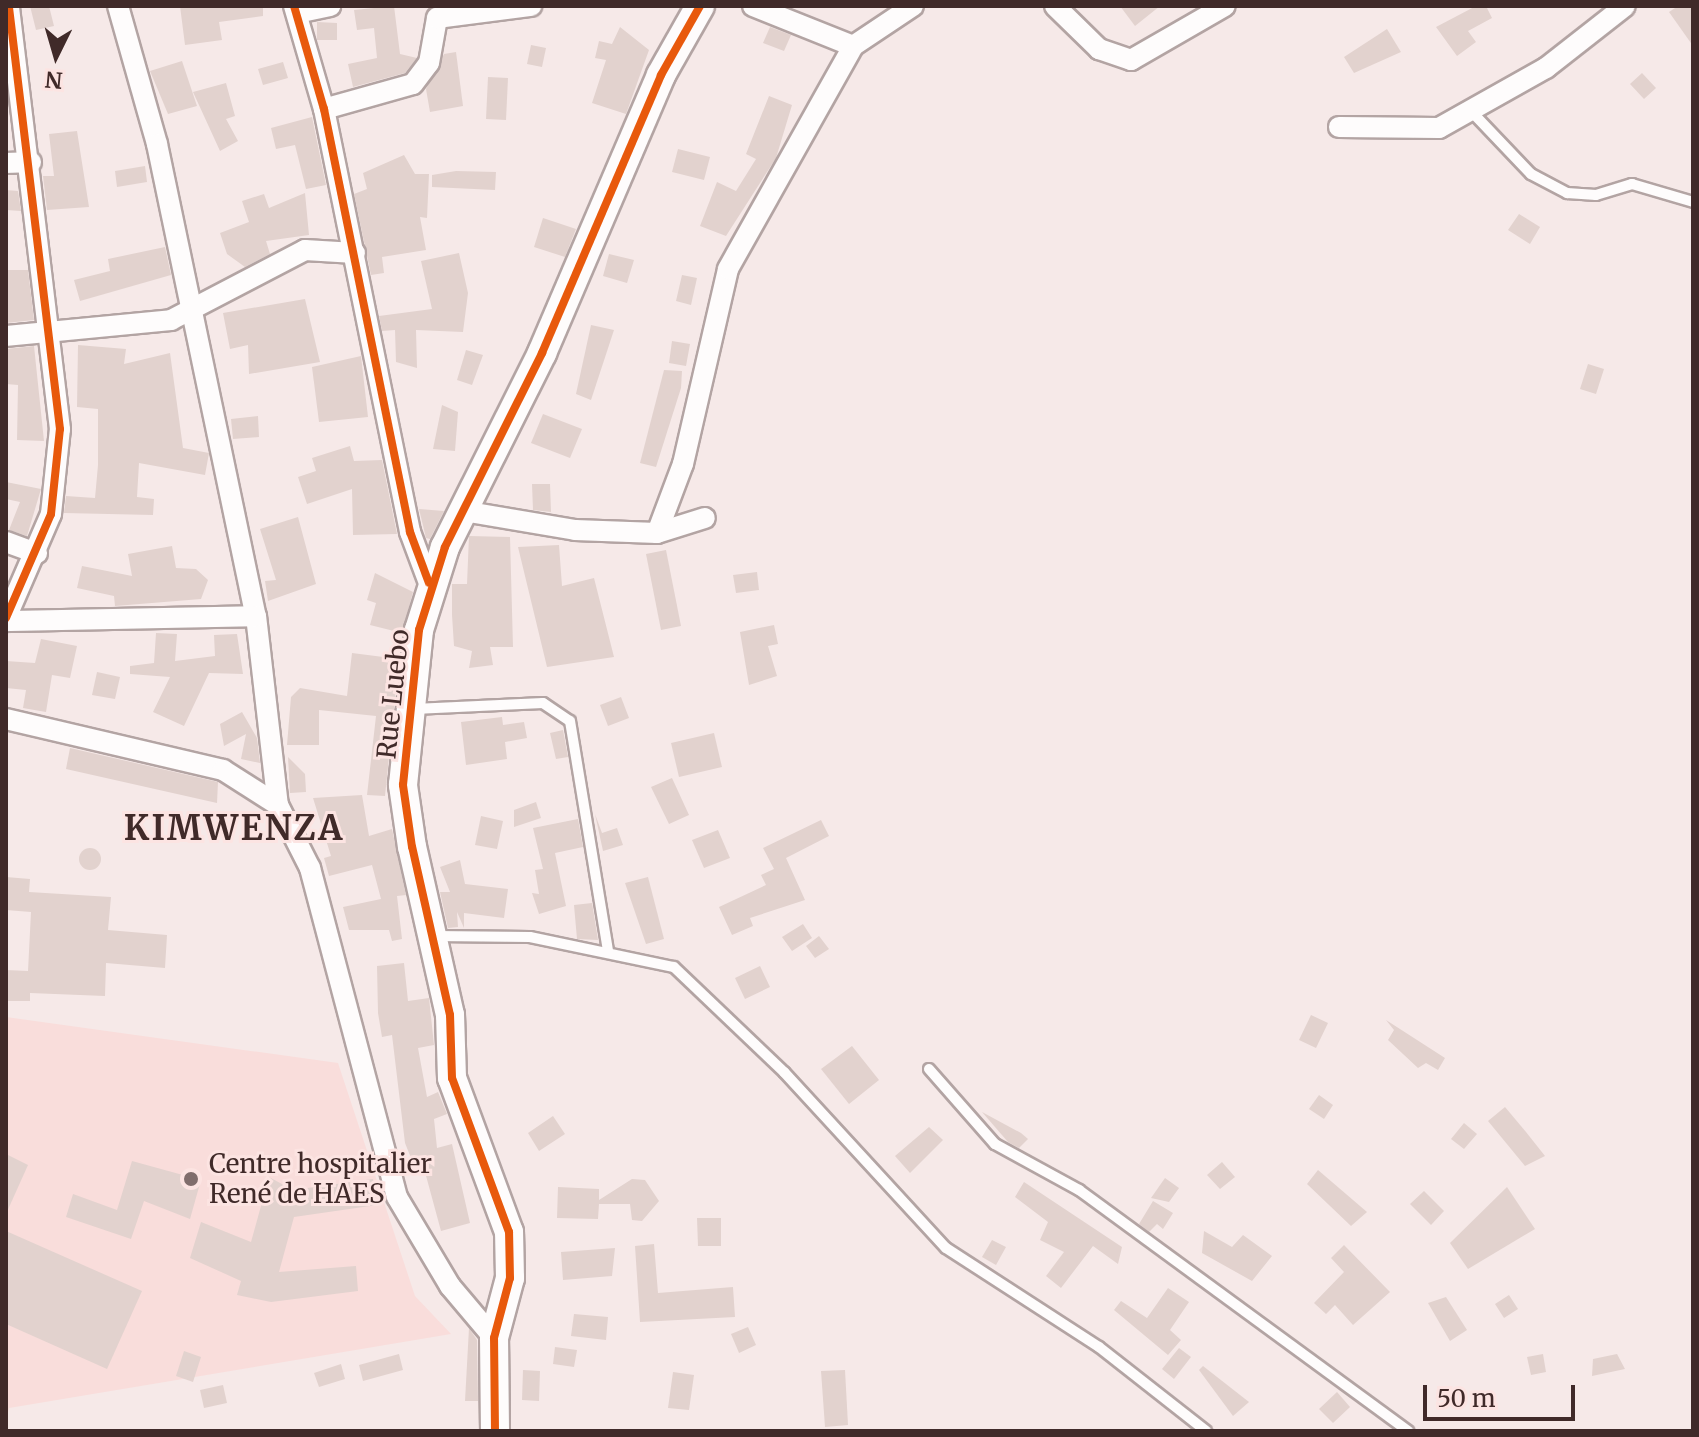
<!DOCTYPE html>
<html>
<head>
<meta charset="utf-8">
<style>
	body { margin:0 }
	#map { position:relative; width:1699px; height:1437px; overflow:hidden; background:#f6e9e8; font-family:Merriweather,serif }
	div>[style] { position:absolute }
	.built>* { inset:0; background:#f9dddb }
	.building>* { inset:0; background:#e2d2ce }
	.round { border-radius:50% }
	.roads { filter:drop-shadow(2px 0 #b3a4a3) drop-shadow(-2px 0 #b3a4a3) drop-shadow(0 2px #b3a4a3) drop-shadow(0 -2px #b3a4a3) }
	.lane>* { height:10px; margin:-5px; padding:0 5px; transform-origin:5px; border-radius:5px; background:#fefcfc }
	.street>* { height:20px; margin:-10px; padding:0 10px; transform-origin:10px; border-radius:10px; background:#fefcfc }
	.secondary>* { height:28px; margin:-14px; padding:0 14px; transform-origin:14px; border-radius:14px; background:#fefcfc }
	.cycleway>* { height:8px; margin:-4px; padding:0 4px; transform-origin:4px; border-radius:4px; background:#e8590c }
	.dots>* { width:22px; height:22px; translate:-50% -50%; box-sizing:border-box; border:4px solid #fce4e2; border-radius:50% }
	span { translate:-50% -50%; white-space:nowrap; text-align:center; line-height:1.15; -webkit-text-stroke:6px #fce4e2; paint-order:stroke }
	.street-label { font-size:26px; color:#402a29 }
	.poi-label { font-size:26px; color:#402a29 }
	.left { translate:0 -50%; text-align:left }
	.district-label { font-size:34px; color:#402a29; font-weight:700; letter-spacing:2px }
	.frame { position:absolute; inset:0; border:8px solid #402a29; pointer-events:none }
	.north { position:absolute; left:16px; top:16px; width:80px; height:80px; -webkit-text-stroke:6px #fce4e2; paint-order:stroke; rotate:185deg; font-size:22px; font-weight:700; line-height:32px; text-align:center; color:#402a29 }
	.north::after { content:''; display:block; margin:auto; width:28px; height:36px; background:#402a29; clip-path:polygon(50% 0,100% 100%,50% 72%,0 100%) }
	.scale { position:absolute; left:1423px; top:1385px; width:152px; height:36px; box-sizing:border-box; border:4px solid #402a29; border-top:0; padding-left:10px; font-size:24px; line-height:28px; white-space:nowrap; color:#402a29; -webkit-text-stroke:6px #fce4e2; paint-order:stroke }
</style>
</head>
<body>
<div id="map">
	<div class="built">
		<div style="clip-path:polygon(6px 1017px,338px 1063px,415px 1296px,451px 1334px,9px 1408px,6px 1420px)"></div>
	</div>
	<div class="building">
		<div style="clip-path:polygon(30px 6px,49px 6px,54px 26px,36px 30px)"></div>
		<div style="clip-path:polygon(180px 6px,263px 6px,263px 16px,219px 22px,222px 40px,185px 45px)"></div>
		<div style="clip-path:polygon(394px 6px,400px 54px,417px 58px,405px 73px,353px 87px,348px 64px,377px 58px,374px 28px,357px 30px,354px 10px)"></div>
		<div style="clip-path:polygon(1120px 6px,1160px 6px,1135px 26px)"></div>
		<div style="clip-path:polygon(1476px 6px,1486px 6px,1492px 18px,1468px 31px,1476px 42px,1457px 56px,1436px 27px)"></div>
		<div style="clip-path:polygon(1678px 6px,1693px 6px,1693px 46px,1669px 12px)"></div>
		<div style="clip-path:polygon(317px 22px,337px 23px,337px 40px,317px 40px)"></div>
		<div style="clip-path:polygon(620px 27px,649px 50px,626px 114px,592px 103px,606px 60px,595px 58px,599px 41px,612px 44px)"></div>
		<div style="clip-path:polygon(770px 27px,791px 35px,784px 51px,763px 43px)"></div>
		<div style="clip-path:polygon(1387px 29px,1401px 52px,1354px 73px,1344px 57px)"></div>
		<div style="clip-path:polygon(531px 45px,546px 48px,542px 67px,527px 64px)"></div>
		<div style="clip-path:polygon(456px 52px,463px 106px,430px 112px,426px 89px,444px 54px)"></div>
		<div style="clip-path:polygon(182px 61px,197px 106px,168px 114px,150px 71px)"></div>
		<div style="clip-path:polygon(283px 62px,288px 78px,263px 85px,258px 69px)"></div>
		<div style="clip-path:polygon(1642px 73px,1656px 88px,1644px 99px,1630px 84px)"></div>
		<div style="clip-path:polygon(488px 77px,508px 78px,506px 120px,486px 119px)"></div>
		<div style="clip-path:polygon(226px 83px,235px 116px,226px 119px,238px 141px,220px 151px,193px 92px)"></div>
		<div style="clip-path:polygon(769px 96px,792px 105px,776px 158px,726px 236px,700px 226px,717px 182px,736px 191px,756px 159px,746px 154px)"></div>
		<div style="clip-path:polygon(312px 117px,326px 185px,306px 189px,295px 145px,276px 149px,271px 128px)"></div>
		<div style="clip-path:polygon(77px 131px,89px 207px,47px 210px,43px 176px,54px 176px,49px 134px)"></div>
		<div style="clip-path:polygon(678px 149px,710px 157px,704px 180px,672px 172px)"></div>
		<div style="clip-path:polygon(404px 155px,415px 174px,429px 174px,427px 218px,420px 217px,426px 250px,382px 257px,384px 273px,371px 275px,354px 194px,367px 189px,363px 173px)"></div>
		<div style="clip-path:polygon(145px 166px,147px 182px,117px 187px,115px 171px)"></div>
		<div style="clip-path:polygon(456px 171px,496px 172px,495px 190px,432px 187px,432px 175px)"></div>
		<div style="clip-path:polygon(6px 190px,18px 191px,21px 211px,6px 210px)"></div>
		<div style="clip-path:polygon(305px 193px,309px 235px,266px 241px,270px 254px,245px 267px,227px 254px,220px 233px,249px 222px,242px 201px,264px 194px,269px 208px)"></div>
		<div style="clip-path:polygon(1519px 214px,1540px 227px,1530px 244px,1508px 230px)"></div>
		<div style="clip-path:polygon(543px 218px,576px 229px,565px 257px,534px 247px)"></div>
		<div style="clip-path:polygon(165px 247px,171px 275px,80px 301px,74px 280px,110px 271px,108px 259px)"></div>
		<div style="clip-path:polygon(459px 253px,468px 293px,463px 332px,416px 330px,417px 368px,396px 362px,395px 330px,382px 331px,379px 316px,432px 309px,421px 261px)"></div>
		<div style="clip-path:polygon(609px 254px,634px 260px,627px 283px,603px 276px)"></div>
		<div style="clip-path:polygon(6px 270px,28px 270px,34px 320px,6px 323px)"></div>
		<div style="clip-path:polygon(682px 275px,697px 278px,691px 305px,676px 301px)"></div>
		<div style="clip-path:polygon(305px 299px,320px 362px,249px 374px,248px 345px,230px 349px,223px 313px)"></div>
		<div style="clip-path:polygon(591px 325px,614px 330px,591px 400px,576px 394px)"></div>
		<div style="clip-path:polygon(672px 341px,690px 344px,686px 366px,669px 363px)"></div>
		<div style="clip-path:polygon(78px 345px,126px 349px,124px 364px,170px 353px,183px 448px,209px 453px,205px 475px,139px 463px,137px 497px,154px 499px,153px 515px,64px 513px,66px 496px,95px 498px,98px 465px,98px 409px,77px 407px)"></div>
		<div style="clip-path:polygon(34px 346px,44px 441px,17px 440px,18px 385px,6px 384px,6px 349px)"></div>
		<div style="clip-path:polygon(466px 350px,483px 355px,472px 385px,457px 380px)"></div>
		<div style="clip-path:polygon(361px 356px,368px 417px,319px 422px,312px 367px)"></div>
		<div style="clip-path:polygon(1588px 364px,1604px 369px,1596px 394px,1580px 389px)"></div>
		<div style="clip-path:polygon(664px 370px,682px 371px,681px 388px,656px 467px,640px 463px)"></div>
		<div style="clip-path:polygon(442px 405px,458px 412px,455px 451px,433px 449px)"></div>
		<div style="clip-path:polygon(543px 414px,582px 429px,570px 458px,531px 443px)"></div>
		<div style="clip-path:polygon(258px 416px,259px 437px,233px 439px,231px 419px)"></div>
		<div style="clip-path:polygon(350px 446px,354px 461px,382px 460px,397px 534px,353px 535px,352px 489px,307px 504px,298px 477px,316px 471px,312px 458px)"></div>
		<div style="clip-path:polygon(6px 482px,41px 489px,27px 536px,9px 530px,20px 502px,6px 499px)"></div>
		<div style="clip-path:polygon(532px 484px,550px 484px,551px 512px,533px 510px)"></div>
		<div style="clip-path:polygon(419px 509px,444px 511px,430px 539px,426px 538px)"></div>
		<div style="clip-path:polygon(298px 517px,316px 584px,268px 601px,265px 581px,276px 580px,260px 529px)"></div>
		<div style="clip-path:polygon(469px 536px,510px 537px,513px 647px,490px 647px,493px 665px,469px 668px,472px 651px,454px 646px,452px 615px,452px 584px,467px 584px)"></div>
		<div style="clip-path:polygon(559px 545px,562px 586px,594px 578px,614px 657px,547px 667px,518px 547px)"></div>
		<div style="clip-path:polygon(172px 546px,176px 568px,196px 569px,208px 580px,201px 599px,115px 606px,114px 596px,77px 588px,82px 566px,132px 576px,128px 554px)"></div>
		<div style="clip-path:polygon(666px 550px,681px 626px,661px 630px,646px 554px)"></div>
		<div style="clip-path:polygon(757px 572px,759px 590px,736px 593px,733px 575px)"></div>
		<div style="clip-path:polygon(375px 573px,413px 592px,402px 633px,370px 625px,376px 603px,367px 600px)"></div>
		<div style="clip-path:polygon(774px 625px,778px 644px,768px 646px,777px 676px,749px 685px,740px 632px)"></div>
		<div style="clip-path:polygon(156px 633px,177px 634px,175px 661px,215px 656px,214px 635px,237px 634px,243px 674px,209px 673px,184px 726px,153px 712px,170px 677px,130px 674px,130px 666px,154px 663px)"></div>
		<div style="clip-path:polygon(41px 639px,77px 646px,70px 678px,52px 675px,46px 712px,23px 708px,26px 690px,6px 688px,6px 661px,35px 663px)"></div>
		<div style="clip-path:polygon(352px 653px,399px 659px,385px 796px,367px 795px,376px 716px,319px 710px,319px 745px,287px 745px,291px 697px,300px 688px,347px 696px)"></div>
		<div style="clip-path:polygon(97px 672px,120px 677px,115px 699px,92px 695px)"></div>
		<div style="clip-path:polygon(621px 697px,629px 718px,608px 726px,600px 705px)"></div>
		<div style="clip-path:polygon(242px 712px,257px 738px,260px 763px,241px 759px,246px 734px,224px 746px,220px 724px)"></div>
		<div style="clip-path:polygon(502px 717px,503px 725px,524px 722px,527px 738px,505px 742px,507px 759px,466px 765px,461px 722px)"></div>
		<div style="clip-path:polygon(563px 730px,568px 757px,556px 759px,550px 733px)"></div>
		<div style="clip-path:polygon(714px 733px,722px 767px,679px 777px,671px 743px)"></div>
		<div style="clip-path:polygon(70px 748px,218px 782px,217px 803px,66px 769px)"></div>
		<div style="clip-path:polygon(288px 757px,305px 774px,306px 792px,290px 793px)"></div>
		<div style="clip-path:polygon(672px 778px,689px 815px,669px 824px,651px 787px)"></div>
		<div style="clip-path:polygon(362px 795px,369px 836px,392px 829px,406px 895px,397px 896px,402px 939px,392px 941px,389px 930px,349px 930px,343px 907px,381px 899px,372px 865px,329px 876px,324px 858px,331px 856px,313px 798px)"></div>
		<div style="clip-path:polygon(536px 802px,541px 818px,514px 827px,514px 810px)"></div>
		<div style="clip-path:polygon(595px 814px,602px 833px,617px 828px,623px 845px,603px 851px)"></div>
		<div style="clip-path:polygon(481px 816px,503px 821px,497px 849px,475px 845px)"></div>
		<div style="clip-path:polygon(578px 819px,583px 847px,555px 853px,566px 906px,539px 914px,532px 893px,539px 894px,535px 870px,543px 869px,533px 828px)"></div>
		<div style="clip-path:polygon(821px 820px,829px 836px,786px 858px,805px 900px,750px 918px,753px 926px,732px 935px,719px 907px,766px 885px,761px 875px,774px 869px,763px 848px)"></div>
		<div style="clip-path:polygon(718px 830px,730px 858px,704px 868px,692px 840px)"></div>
		<div class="round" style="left:79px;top:848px;width:22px;height:22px"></div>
		<div style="clip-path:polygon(460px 860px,465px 884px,508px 889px,504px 918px,464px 913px,464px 928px,457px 912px,458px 927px,448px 928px,440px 892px,450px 892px,440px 867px)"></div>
		<div style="clip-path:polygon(6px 877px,30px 879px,29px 892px,111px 897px,108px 930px,167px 935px,165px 968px,106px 963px,105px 996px,30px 993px,30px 1001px,6px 1001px,6px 970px,28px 971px,31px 912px,6px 910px)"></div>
		<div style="clip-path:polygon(648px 877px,664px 939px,646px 944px,625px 883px)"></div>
		<div style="clip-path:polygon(592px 903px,598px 940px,577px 939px,574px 905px)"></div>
		<div style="clip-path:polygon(803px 924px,812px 938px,792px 951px,782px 937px)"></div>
		<div style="clip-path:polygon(819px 936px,829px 949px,815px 958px,806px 946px)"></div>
		<div style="clip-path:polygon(404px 963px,408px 1001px,429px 998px,434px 1045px,418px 1048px,427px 1097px,438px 1092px,447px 1114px,434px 1119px,437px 1148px,452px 1144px,470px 1223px,441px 1231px,425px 1172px,417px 1173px,405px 1143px,392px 1035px,382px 1037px,378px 1013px,377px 966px)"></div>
		<div style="clip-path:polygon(760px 966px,770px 987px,745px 999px,735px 978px)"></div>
		<div style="clip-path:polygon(1311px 1015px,1328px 1023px,1316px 1048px,1299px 1040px)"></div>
		<div style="clip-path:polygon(1386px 1020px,1445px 1058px,1438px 1070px,1426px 1063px,1418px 1068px,1388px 1040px,1394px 1030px)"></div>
		<div style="clip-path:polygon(852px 1046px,879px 1080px,849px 1104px,821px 1069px)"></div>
		<div style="clip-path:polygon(1319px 1095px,1333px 1105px,1324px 1119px,1309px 1109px)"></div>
		<div style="clip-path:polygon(1505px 1107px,1526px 1132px,1545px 1156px,1525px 1166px,1488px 1121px)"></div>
		<div style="clip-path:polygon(982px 1112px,1021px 1133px,1028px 1139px,1019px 1148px,1008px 1142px)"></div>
		<div style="clip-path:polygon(553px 1116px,565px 1134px,539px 1151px,528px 1133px)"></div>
		<div style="clip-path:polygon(1464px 1123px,1477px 1134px,1464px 1149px,1451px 1139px)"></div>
		<div style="clip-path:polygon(929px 1127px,943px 1140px,910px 1173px,895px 1156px)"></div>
		<div style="clip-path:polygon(6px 1154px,28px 1165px,6px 1214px)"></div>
		<div style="clip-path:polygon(132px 1161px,201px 1180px,190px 1219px,144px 1201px,131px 1239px,66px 1217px,73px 1194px,117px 1210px)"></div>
		<div style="clip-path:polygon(1222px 1162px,1235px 1177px,1220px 1189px,1207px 1175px)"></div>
		<div style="clip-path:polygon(1318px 1170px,1367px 1212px,1351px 1226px,1307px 1184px)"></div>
		<div style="clip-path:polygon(269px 1177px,293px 1190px,373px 1179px,377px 1205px,294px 1217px,279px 1272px,356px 1266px,358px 1291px,271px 1302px,237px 1295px,241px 1281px,190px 1258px,201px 1222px,251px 1242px)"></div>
		<div style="clip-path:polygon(1165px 1178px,1179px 1188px,1169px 1202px,1151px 1198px)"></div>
		<div style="clip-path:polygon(632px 1179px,645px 1180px,659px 1201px,642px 1221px,632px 1220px,630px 1204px,599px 1204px,598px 1219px,557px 1218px,558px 1187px,599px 1189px,599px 1200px)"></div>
		<div style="clip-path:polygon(1024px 1182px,1122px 1247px,1118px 1264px,1093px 1246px,1061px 1288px,1046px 1276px,1064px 1252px,1040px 1240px,1048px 1222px,1015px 1197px)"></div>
		<div style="clip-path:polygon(1507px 1187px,1535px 1229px,1468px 1269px,1450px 1243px)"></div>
		<div style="clip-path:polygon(1424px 1191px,1444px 1211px,1431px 1225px,1410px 1204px)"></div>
		<div style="clip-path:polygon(1153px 1201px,1173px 1213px,1163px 1229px,1157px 1224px,1149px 1232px,1139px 1224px)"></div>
		<div style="clip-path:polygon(697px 1218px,721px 1218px,721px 1246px,698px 1246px)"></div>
		<div style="clip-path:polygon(6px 1231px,142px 1291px,107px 1369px,6px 1324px)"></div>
		<div style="clip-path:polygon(1204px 1231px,1232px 1247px,1243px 1235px,1272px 1256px,1252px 1281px,1202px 1253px)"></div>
		<div style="clip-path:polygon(992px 1240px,1006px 1247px,996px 1265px,982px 1257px)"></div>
		<div style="clip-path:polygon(654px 1244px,658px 1293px,733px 1287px,735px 1317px,640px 1322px,635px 1246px)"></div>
		<div style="clip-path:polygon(1344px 1245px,1390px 1292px,1353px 1325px,1335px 1305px,1326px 1314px,1314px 1303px,1344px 1272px,1331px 1258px)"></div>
		<div style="clip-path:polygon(615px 1248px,612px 1276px,563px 1280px,561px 1252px)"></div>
		<div style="clip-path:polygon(1168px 1288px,1189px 1302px,1170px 1330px,1181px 1340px,1168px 1355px,1114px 1310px,1121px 1301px,1147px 1318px)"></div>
		<div style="clip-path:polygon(1509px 1295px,1518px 1309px,1504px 1318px,1495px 1304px)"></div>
		<div style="clip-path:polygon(1446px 1297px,1467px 1330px,1450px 1341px,1428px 1303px)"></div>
		<div style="clip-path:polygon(574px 1314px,608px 1317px,606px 1340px,571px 1336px)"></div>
		<div style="clip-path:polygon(748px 1327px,756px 1345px,739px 1353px,731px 1334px)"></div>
		<div style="clip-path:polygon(469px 1328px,477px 1340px,478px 1401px,465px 1401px)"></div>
		<div style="clip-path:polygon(555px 1347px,577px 1350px,574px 1367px,553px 1364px)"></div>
		<div style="clip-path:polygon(1179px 1348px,1191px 1357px,1174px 1379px,1162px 1369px)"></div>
		<div style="clip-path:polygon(184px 1351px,201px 1357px,193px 1382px,176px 1376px)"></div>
		<div style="clip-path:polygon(399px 1354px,403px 1370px,363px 1381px,359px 1365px)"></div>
		<div style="clip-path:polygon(1543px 1354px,1546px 1372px,1531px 1375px,1527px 1357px)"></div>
		<div style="clip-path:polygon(1617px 1354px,1625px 1369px,1592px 1376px,1593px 1359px)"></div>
		<div style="clip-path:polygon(341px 1364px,345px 1379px,319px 1387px,314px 1373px)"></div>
		<div style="clip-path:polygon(1203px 1366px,1249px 1402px,1233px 1416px,1199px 1370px)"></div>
		<div style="clip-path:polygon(523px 1370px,540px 1371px,539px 1401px,522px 1400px)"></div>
		<div style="clip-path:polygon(845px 1370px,848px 1425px,825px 1427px,821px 1371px)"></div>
		<div style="clip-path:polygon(673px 1372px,694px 1375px,689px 1410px,668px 1408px)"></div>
		<div style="clip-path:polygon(223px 1385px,227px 1403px,204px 1408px,200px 1390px)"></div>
		<div style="clip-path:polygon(1337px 1392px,1350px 1407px,1333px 1423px,1319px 1409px)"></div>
	</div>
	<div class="roads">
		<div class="lane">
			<div style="left:1470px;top:110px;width:88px;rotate:46.4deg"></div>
			<div style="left:1531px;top:174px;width:41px;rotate:27.8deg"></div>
			<div style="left:1567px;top:193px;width:29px;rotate:4deg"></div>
			<div style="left:1596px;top:195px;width:38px;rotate:-17deg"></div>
			<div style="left:1632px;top:184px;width:64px;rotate:16.4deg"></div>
			<div style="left:414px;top:709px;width:129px;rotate:-2.7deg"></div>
			<div style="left:543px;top:703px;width:32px;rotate:34deg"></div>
			<div style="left:570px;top:721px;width:232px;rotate:80.6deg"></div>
			<div style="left:435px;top:936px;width:95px;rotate:0.6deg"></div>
			<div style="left:530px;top:937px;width:147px;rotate:11.8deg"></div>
			<div style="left:674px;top:967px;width:152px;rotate:43.7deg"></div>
			<div style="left:784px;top:1072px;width:239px;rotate:47.4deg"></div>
			<div style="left:946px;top:1248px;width:182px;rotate:32.9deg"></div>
			<div style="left:1099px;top:1347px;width:136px;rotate:38.1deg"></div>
			<div style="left:929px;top:1069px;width:100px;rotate:48.7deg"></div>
			<div style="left:995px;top:1144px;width:96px;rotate:28.7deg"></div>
			<div style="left:1079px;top:1190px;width:408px;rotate:36.2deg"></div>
		</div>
		<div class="street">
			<div style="left:118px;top:6px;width:143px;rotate:74.2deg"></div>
			<div style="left:157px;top:144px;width:482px;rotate:78.2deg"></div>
			<div style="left:256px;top:616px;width:190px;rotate:83.4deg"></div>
			<div style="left:278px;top:805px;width:71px;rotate:63.1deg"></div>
			<div style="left:310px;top:868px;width:340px;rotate:75.2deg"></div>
			<div style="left:397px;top:1197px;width:104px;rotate:59.2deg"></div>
			<div style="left:450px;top:1286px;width:68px;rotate:49.8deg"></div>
			<div style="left:294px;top:6px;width:107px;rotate:73.8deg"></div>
			<div style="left:324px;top:109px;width:432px;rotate:78.5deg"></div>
			<div style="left:410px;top:532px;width:54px;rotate:69.6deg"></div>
			<div style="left:753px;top:6px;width:108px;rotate:21.8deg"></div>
			<div style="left:853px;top:46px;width:72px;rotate:-33.7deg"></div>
			<div style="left:1055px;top:6px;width:62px;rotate:44.3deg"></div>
			<div style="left:1099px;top:49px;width:34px;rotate:19deg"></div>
			<div style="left:1131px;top:60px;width:108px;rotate:-29.9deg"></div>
			<div style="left:297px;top:13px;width:34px;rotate:-12deg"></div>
			<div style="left:324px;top:109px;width:92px;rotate:-15.7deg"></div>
			<div style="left:413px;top:84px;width:26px;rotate:-53deg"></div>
			<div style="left:429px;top:63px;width:46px;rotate:-79.9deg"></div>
			<div style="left:437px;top:18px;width:95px;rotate:-7.3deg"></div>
			<div style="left:1339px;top:127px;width:100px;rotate:0.6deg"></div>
			<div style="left:1439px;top:128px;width:123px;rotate:-29.3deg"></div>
			<div style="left:1546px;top:68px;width:100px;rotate:-38.1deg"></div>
			<div style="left:6px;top:163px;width:25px;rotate:-2deg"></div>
			<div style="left:6px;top:336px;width:166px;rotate:-5.5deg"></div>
			<div style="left:171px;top:320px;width:151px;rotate:-27.6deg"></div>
			<div style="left:305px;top:250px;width:50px;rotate:3.4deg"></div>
			<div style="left:463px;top:511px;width:114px;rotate:9.6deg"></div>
			<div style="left:575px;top:530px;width:82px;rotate:2.1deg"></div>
			<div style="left:657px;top:533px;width:50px;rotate:-17.4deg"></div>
			<div style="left:657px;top:533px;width:74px;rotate:-69.4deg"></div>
			<div style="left:683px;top:464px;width:200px;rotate:-77deg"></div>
			<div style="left:728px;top:269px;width:256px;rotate:-60.7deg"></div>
			<div style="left:6px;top:542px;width:33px;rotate:20deg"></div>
			<div style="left:6px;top:618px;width:113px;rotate:-66.6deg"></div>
			<div style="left:51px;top:514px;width:85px;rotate:-84deg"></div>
			<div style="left:60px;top:429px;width:426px;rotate:-96.9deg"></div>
			<div style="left:6px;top:621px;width:250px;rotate:-1.1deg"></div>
			<div style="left:6px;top:719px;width:223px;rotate:13.2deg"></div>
			<div style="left:223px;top:770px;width:65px;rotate:32.5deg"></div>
		</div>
		<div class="secondary">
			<div style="left:495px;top:1431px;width:93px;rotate:-90.6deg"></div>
			<div style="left:494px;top:1338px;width:62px;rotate:-75.1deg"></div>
			<div style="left:510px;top:1278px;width:46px;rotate:-91.2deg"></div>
			<div style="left:509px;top:1232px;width:164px;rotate:-110.3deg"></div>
			<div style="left:452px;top:1078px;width:63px;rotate:-91.8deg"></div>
			<div style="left:450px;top:1015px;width:172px;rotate:-102.7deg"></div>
			<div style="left:412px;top:847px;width:63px;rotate:-98.3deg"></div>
			<div style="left:403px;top:785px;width:156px;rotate:-84.1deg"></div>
			<div style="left:419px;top:630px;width:87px;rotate:-72.6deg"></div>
			<div style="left:445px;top:547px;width:217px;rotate:-63.4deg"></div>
			<div style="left:542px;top:353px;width:302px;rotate:-66.8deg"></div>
			<div style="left:661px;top:75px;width:79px;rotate:-60.5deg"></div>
		</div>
	</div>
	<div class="cycleway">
		<div style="left:294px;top:6px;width:107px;rotate:73.8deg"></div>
		<div style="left:324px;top:109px;width:432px;rotate:78.5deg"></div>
		<div style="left:410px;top:532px;width:54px;rotate:69.6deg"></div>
		<div style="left:6px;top:618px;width:113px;rotate:-66.6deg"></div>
		<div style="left:51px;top:514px;width:85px;rotate:-84deg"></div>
		<div style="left:60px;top:429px;width:426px;rotate:-96.9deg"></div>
		<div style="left:495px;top:1431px;width:93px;rotate:-90.6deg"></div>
		<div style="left:494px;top:1338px;width:62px;rotate:-75.1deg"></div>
		<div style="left:510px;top:1278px;width:46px;rotate:-91.2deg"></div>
		<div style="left:509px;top:1232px;width:164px;rotate:-110.3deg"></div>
		<div style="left:452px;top:1078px;width:63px;rotate:-91.8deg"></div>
		<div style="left:450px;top:1015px;width:172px;rotate:-102.7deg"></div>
		<div style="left:412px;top:847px;width:63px;rotate:-98.3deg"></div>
		<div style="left:403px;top:785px;width:156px;rotate:-84.1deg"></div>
		<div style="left:419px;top:630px;width:87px;rotate:-72.6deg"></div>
		<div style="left:445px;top:547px;width:217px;rotate:-63.4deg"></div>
		<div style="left:542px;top:353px;width:302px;rotate:-66.8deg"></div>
		<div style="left:661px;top:75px;width:79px;rotate:-60.5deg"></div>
	</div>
	<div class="dots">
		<div style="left:191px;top:1179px;background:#806d6c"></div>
	</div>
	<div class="street-label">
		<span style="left:393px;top:694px;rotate:-84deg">Rue Luebo</span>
	</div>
	<div class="poi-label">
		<span class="left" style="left:209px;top:1179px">Centre hospitalier<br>René de HAES</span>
	</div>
	<div class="district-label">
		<span style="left:234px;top:829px">KIMWENZA</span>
	</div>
	<div class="frame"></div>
	<div class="north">N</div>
	<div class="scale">50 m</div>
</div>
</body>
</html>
